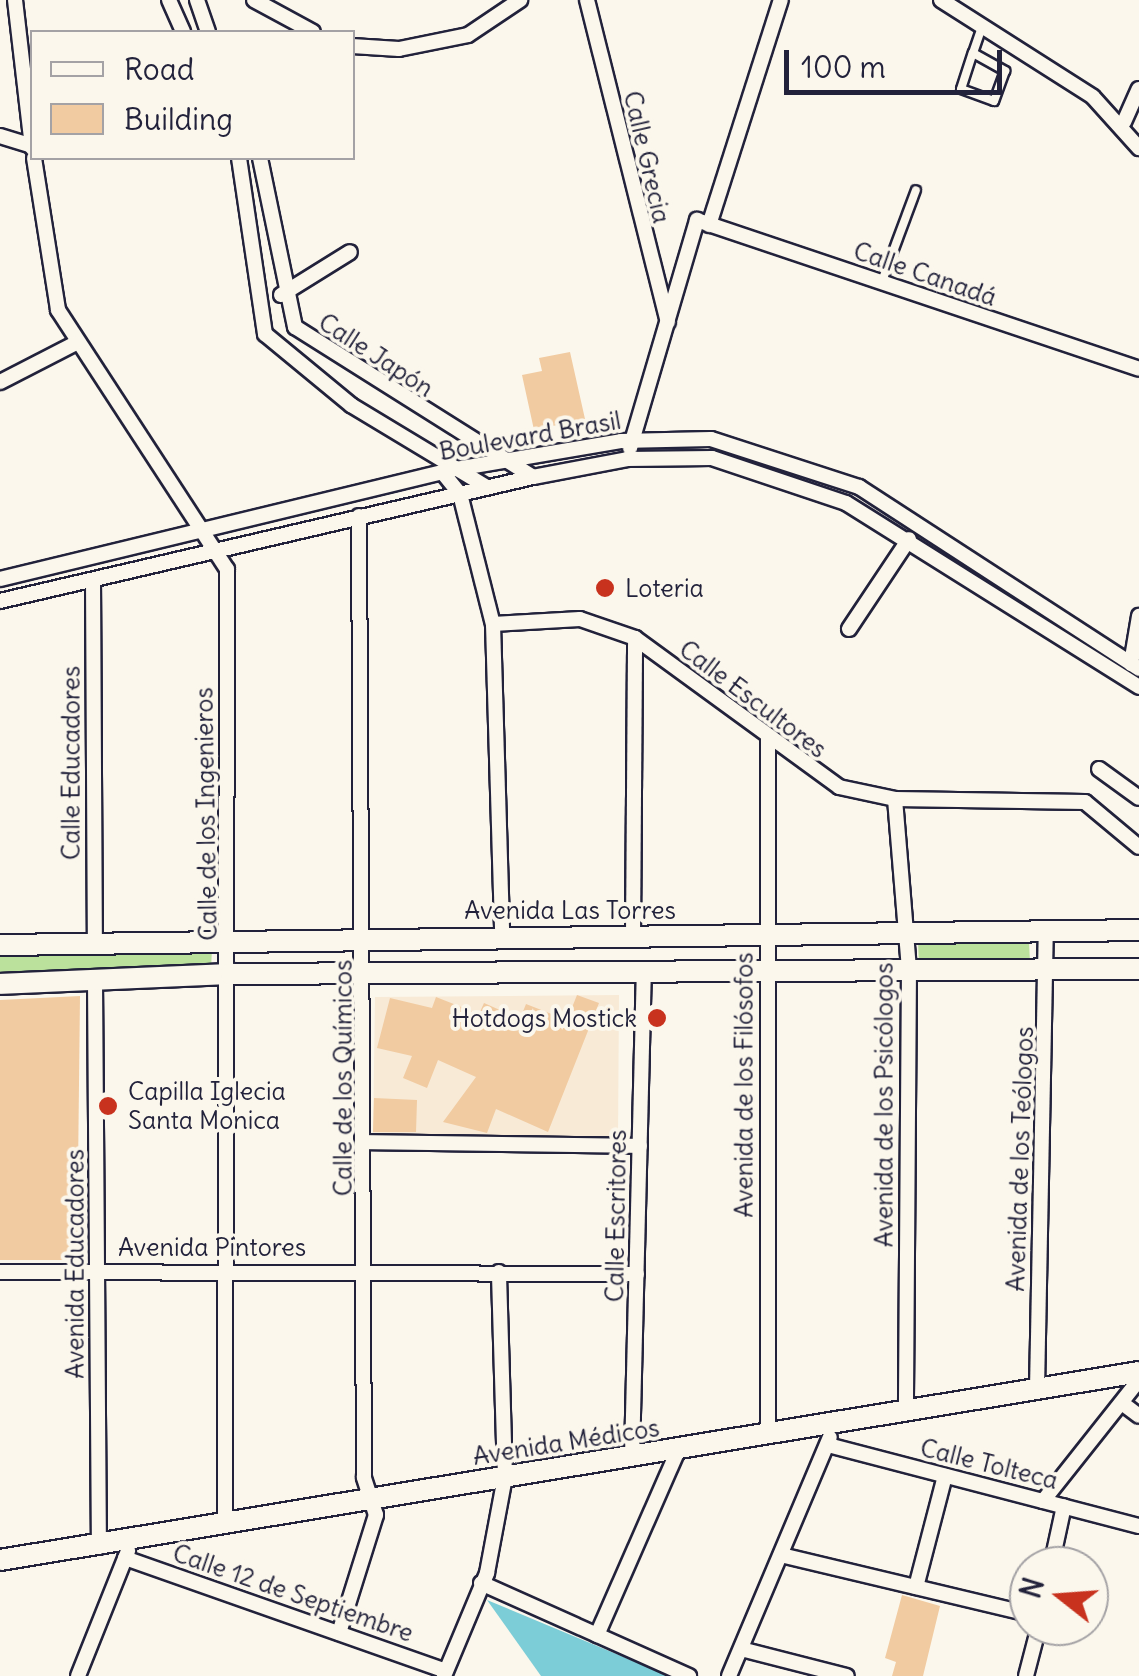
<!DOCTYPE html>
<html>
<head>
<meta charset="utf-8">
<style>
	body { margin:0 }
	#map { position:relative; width:1139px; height:1676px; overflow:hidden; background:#fbf7ec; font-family:Delius,sans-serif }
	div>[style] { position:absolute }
	.built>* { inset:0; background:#f8ead6 }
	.green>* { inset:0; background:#bbe19c }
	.water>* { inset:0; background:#7ccdd7 }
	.building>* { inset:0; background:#f1cba1 }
	.roads { filter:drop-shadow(2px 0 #22223b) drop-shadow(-2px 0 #22223b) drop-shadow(0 2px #22223b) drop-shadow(0 -2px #22223b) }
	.lane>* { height:8px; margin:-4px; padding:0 4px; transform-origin:4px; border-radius:4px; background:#fbf7ec }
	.street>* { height:14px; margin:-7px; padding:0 7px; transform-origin:7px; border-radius:7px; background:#fbf7ec }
	.secondary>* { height:20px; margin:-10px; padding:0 10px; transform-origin:10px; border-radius:10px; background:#fbf7ec }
	.dots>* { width:28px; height:28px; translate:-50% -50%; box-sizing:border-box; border:5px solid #fbf7ec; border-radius:50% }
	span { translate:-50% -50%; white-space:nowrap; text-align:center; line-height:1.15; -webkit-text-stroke:8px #fbf7ec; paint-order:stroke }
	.street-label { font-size:25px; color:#22223b }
	.poi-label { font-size:25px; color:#22223b }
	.left { translate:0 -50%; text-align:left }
	.right { translate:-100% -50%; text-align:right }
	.legend { position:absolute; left:30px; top:30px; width:325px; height:130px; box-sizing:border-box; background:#fbf7ec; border:2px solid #a4a2a5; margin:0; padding:12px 18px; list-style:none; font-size:30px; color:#22223b }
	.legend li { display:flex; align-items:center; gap:20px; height:50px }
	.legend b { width:50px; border:2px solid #a4a2a5 }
	.north { position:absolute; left:1009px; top:1546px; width:100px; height:100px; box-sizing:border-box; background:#fbf7ec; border:2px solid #a4a2a5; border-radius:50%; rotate:287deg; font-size:28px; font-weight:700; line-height:40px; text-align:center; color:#22223b }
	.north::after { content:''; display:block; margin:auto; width:35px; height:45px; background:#c8321e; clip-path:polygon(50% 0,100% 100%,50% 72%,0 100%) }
	.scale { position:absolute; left:784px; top:50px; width:218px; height:45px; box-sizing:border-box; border:5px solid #22223b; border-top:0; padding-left:12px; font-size:30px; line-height:35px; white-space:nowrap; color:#22223b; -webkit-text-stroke:8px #fbf7ec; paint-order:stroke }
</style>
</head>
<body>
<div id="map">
	<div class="built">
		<div style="clip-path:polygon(619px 995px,618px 1139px,373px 1138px,375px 997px)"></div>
	</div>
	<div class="green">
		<div style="clip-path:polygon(918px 941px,1029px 941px,1030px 963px,919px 966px)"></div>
		<div style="clip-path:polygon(212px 948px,211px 970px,0 973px,0 955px)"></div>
	</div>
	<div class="water">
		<div style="clip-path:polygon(487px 1600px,669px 1676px,541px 1676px)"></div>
	</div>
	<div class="building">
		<div style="clip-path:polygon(570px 352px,585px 419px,534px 430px,522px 375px,542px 371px,539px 358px)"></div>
		<div style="clip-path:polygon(577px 995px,599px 1003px,548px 1132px,496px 1109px,487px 1133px,443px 1122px,476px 1077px,438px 1060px,427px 1088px,403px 1078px,412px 1056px,377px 1048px,390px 998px,432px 1008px,436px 997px,479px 1014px,484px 1003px,520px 1019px,526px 1004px,567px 1020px)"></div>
		<div style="clip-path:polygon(80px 996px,77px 1260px,0 1260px,0 1000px)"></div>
		<div style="clip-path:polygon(374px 1098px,417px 1100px,416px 1132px,373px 1132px)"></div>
		<div style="clip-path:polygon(902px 1595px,940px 1606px,923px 1676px,892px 1676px,896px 1662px,885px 1658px)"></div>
	</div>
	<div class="roads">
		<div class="lane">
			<div style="left:973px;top:53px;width:37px;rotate:29deg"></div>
			<div style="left:1005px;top:71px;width:32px;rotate:110deg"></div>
			<div style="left:994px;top:101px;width:35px;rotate:-160deg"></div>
			<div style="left:961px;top:89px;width:38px;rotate:-72deg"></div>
			<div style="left:973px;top:53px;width:28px;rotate:-71deg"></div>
			<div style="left:881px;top:284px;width:100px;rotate:-69.6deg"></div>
		</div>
		<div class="street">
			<div style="left:15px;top:0;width:149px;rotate:83.4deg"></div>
			<div style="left:169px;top:0;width:35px;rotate:66deg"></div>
			<div style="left:197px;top:0;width:34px;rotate:71deg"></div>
			<div style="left:254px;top:0;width:67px;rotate:28.5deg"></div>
			<div style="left:587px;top:0;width:332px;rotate:75.9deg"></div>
			<div style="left:941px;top:0;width:180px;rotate:32.5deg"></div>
			<div style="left:1093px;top:97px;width:69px;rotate:48deg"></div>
			<div style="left:352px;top:46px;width:47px;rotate:3.7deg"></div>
			<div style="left:399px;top:49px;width:70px;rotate:-11.5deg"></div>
			<div style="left:468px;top:35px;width:63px;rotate:-33.9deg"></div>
			<div style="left:1124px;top:122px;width:36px;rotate:-66deg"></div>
			<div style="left:0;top:136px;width:34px;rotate:17deg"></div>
			<div style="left:34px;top:158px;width:154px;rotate:81deg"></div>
			<div style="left:58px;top:310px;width:309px;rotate:56.9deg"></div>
			<div style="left:227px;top:569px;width:955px;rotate:90.12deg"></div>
			<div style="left:239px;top:158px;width:178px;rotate:81.6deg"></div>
			<div style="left:265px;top:334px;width:112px;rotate:39.5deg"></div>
			<div style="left:351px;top:405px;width:159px;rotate:31.1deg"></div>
			<div style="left:260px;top:158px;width:173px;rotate:78.3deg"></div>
			<div style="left:295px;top:327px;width:281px;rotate:32.2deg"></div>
			<div style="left:709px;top:225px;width:236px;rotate:-72.3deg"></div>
			<div style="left:281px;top:295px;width:81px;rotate:-31.9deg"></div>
			<div style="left:0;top:382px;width:85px;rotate:-27.2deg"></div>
			<div style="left:630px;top:448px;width:238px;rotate:-73.6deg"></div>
			<div style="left:697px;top:220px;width:466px;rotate:18.6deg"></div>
			<div style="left:443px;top:473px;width:27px;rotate:51deg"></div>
			<div style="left:460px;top:494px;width:134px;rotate:75.8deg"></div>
			<div style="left:493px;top:624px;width:87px;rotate:-3.3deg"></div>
			<div style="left:580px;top:619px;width:58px;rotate:19.1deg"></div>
			<div style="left:635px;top:638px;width:253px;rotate:36.1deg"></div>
			<div style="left:839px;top:787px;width:57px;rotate:12.1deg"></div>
			<div style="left:895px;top:799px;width:190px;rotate:0.9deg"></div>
			<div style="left:1085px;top:802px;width:70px;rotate:39.8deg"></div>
			<div style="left:0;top:579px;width:469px;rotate:-13.6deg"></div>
			<div style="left:456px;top:469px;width:167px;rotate:-9.6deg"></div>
			<div style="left:621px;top:441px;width:90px;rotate:-1.3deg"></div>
			<div style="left:711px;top:439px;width:156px;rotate:18deg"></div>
			<div style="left:859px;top:487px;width:334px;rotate:33deg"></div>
			<div style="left:93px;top:580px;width:365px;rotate:89.7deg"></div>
			<div style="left:0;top:601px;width:547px;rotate:-13.1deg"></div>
			<div style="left:533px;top:477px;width:96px;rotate:-10.8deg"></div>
			<div style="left:627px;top:459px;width:85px;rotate:-0.7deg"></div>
			<div style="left:712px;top:458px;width:141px;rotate:18.6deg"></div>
			<div style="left:846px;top:503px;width:346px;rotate:32.1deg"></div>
			<div style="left:493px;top:624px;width:311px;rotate:88.3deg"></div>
			<div style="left:849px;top:629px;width:108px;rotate:-56.3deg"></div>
			<div style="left:1131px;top:664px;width:49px;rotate:-80.5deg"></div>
			<div style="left:1099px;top:769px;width:49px;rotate:35.9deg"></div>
			<div style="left:895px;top:799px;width:170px;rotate:85.3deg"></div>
			<div style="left:909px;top:968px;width:442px;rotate:90.4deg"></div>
			<div style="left:633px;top:937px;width:299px;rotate:-89.6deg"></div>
			<div style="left:95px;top:981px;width:566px;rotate:89.6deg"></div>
			<div style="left:364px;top:1142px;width:276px;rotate:0.8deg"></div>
			<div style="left:0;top:1272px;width:637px;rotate:0.18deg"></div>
			<div style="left:1037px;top:1389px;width:458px;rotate:-88.9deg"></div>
			<div style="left:1122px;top:1403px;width:21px;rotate:37deg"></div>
			<div style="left:768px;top:1434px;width:697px;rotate:-90deg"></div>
			<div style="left:828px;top:1445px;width:321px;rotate:14.6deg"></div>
			<div style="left:632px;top:1456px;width:479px;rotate:-88.6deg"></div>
			<div style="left:1043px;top:1501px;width:154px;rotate:-51.6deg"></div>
			<div style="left:781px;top:1555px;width:255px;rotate:13.4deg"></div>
			<div style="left:125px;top:1558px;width:340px;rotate:19.4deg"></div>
			<div style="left:1051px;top:1566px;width:61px;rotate:-77.8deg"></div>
			<div style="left:481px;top:1583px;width:228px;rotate:24.1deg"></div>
			<div style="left:916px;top:1587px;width:115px;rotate:-75.4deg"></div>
			<div style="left:339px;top:1633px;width:124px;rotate:-72.6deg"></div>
			<div style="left:376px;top:1515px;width:40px;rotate:-108deg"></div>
			<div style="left:364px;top:1477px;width:961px;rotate:-90.3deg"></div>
			<div style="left:597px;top:1635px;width:204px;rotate:-66.3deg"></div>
			<div style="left:741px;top:1649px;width:109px;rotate:14.3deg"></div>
			<div style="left:78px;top:1676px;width:135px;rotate:-68.2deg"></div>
			<div style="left:444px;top:1676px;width:112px;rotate:-67.3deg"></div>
			<div style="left:487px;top:1573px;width:98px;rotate:-79.4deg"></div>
			<div style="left:505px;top:1477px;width:205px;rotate:-91.7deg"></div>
			<div style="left:729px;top:1676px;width:259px;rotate:-67.1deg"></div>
			<div style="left:1026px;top:1676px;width:52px;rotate:-75.4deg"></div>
		</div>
		<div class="secondary">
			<div style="left:0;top:945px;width:1139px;rotate:-0.75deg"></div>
			<div style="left:0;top:984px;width:231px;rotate:-2.5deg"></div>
			<div style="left:231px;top:974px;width:908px;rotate:-0.32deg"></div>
			<div style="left:0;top:1560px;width:1154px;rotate:-9.37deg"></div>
		</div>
	</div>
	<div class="dots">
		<div style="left:605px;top:588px;background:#c8321e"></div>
		<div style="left:657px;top:1018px;background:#c8321e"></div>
		<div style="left:108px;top:1106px;background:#c8321e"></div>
	</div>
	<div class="street-label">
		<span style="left:647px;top:157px;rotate:77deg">Calle Grecia</span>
		<span style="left:925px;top:274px;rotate:19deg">Calle Canadá</span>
		<span style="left:376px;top:355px;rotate:33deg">Calle Japón</span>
		<span style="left:530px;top:436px;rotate:-10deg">Boulevard Brasil</span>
		<span style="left:753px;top:699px;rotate:37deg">Calle Escultores</span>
		<span style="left:71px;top:763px;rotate:-90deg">Calle Educadores</span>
		<span style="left:206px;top:814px;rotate:-91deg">Calle de los Ingenieros</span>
		<span style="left:570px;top:910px">Avenida Las Torres</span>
		<span style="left:343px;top:1078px;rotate:-90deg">Calle de los Químicos</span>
		<span style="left:744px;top:1085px;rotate:-90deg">Avenida de los Filósofos</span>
		<span style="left:884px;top:1105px;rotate:-90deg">Avenida de los Psicólogos</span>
		<span style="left:1020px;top:1159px;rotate:-88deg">Avenida de los Teólogos</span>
		<span style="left:616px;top:1216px;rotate:-89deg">Calle Escritores</span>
		<span style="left:212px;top:1247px">Avenida Pintores</span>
		<span style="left:75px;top:1264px;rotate:-90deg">Avenida Educadores</span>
		<span style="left:566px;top:1442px;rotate:-9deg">Avenida Médicos</span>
		<span style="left:989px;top:1464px;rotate:14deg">Calle Tolteca</span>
		<span style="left:293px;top:1593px;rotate:19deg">Calle 12 de Septiembre</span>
	</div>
	<div class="poi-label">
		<span class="left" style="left:625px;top:588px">Loteria</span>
		<span class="right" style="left:637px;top:1018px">Hotdogs Mostick</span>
		<span class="left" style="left:128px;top:1106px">Capilla Iglecia<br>Santa Monica</span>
	</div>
	<ul class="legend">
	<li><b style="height:12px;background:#fbf7ec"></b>Road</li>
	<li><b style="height:28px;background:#f1cba1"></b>Building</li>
	</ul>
	<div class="north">N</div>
	<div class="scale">100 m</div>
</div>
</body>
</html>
